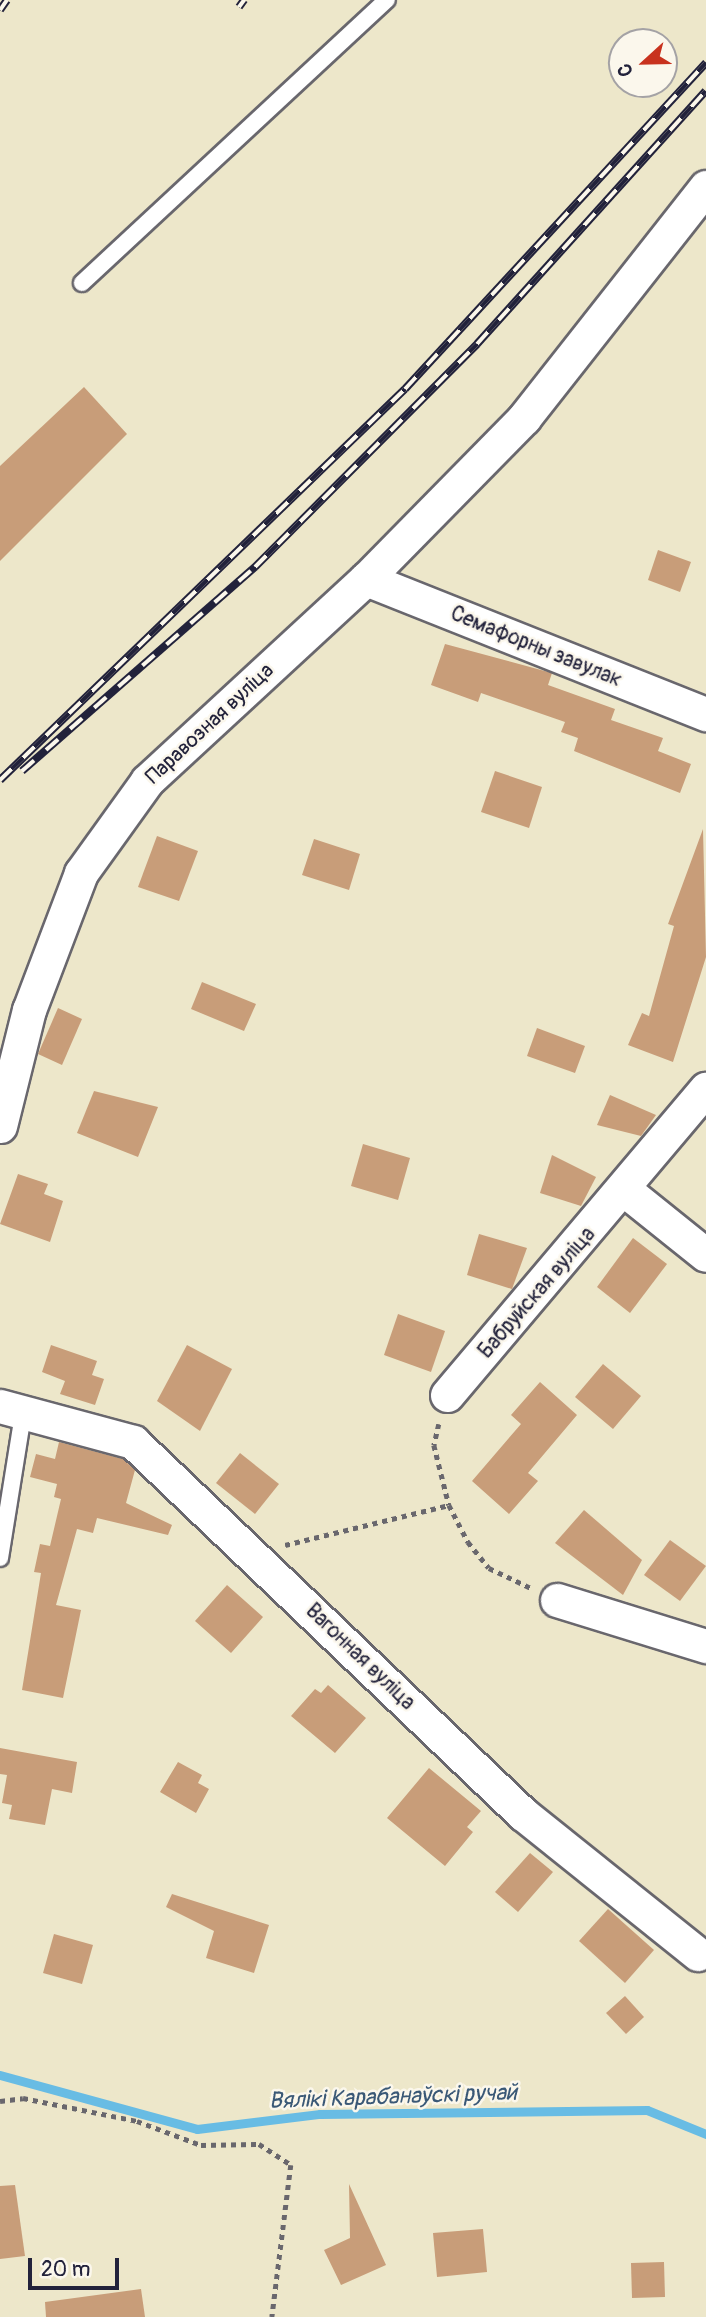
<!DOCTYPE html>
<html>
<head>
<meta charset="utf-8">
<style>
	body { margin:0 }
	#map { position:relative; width:706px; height:2317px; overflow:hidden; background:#ede7ca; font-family:Pangolin,sans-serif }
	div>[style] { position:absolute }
	.stream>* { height:9px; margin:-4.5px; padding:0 4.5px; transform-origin:4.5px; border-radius:4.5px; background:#68bce4 }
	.building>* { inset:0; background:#c89d79 }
	.path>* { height:4.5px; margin-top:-2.25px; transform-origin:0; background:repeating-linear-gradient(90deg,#69676d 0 5px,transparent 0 10px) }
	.roads { filter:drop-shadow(2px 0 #69676d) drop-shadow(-2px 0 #69676d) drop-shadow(0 2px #69676d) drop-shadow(0 -2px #69676d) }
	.service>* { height:16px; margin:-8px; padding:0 8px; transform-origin:8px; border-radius:8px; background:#fff }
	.minor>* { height:33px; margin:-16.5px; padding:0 16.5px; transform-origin:16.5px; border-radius:16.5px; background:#fff }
	.rail>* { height:8px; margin-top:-4px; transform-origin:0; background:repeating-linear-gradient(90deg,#fbf7ec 0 16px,#22223b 0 32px); box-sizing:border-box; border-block:2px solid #22223b }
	span { translate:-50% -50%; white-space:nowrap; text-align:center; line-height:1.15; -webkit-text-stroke:5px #fbf7ec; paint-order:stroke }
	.street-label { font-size:21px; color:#22223b }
	.water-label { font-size:23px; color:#3a5876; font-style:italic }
	.north { position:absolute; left:608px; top:28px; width:70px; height:70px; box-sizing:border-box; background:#fbf7ec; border:2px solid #a4a2a5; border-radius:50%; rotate:248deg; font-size:19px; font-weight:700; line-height:28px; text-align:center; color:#22223b }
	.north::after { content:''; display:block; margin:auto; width:24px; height:32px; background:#c8321e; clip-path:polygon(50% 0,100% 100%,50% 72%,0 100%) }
	.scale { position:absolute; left:28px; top:2258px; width:91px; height:32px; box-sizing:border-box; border:4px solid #22223b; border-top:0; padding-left:9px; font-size:21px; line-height:24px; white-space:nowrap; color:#22223b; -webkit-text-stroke:5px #fbf7ec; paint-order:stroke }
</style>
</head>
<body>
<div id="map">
	<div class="stream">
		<div style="left:0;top:2075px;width:204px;rotate:15.3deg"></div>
		<div style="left:197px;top:2129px;width:124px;rotate:-7deg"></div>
		<div style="left:320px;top:2114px;width:327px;rotate:-0.7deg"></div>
		<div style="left:647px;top:2110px;width:64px;rotate:22.1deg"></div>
	</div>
	<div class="building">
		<div style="clip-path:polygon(84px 387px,127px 434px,0 561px,0 466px)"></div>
		<div style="clip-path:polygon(658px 550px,691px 562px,680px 592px,648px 580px)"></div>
		<div style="clip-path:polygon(445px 644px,552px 673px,548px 685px,615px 709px,611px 720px,663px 738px,658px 751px,691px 764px,680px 793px,574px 751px,578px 738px,561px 732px,565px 722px,481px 693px,478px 702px,431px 685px)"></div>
		<div style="clip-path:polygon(495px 771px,542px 787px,529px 828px,481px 812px)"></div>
		<div style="clip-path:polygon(703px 829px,706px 957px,673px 1062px,628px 1045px,642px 1013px,649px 1016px,674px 926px,668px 924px)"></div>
		<div style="clip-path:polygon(157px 836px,198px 851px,179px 901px,138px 887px)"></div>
		<div style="clip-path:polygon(314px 839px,360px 854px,349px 890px,302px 875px)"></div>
		<div style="clip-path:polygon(202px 982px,256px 1004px,244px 1031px,191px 1009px)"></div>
		<div style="clip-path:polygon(58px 1008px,82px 1019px,62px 1065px,38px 1054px)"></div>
		<div style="clip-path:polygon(537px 1028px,585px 1046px,575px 1073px,527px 1056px)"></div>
		<div style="clip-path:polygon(94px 1091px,158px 1107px,138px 1157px,77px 1133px)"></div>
		<div style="clip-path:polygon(610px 1095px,656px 1115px,641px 1136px,597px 1125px)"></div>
		<div style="clip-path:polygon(363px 1144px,410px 1158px,398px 1200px,351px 1186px)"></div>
		<div style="clip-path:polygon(552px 1155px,596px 1177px,581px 1206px,540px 1193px)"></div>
		<div style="clip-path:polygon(18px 1174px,48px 1184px,44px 1194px,63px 1201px,50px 1242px,0 1224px)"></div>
		<div style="clip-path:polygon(479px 1234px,527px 1248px,512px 1289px,467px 1275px)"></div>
		<div style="clip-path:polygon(633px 1238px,667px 1264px,630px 1313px,597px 1287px)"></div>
		<div style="clip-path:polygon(398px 1314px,445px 1331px,431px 1372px,384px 1355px)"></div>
		<div style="clip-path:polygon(51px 1345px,97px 1361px,92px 1375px,104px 1379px,95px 1405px,60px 1394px,65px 1381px,42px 1372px)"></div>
		<div style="clip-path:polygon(187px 1345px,232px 1369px,200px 1431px,157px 1401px)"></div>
		<div style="clip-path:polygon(603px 1364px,641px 1396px,613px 1429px,575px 1397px)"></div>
		<div style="clip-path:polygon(540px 1382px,577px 1415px,528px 1473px,538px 1481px,509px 1514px,472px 1481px,521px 1424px,511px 1415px)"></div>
		<div style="clip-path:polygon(59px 1442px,123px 1459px,135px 1470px,126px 1503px,172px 1525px,168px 1535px,97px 1518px,93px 1533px,77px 1529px,56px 1605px,81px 1610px,63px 1698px,22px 1690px,41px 1573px,34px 1572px,40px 1544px,50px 1546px,61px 1499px,54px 1497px,57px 1484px,30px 1477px,36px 1454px,55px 1459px)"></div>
		<div style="clip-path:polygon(240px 1453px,279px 1484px,255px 1514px,216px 1483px)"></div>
		<div style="clip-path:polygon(584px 1510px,642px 1560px,623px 1595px,555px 1543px)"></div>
		<div style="clip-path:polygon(670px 1540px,706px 1566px,680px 1601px,644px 1575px)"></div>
		<div style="clip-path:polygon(227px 1585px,263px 1617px,231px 1653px,195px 1621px)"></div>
		<div style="clip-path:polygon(328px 1685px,366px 1718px,335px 1753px,291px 1716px,315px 1689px,321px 1693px)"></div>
		<div style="clip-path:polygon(0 1748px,77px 1762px,72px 1793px,52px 1789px,45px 1825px,9px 1819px,12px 1805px,2px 1803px,7px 1775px,0 1774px)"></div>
		<div style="clip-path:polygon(178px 1762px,202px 1775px,198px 1783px,209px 1789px,196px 1813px,160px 1792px)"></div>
		<div style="clip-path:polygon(429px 1768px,481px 1811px,467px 1827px,473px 1832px,445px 1866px,387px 1818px)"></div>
		<div style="clip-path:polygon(530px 1853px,553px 1872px,518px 1912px,495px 1892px)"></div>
		<div style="clip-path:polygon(172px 1894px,269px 1925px,254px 1973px,206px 1958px,214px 1931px,166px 1907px)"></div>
		<div style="clip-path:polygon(608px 1909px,654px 1950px,625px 1983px,579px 1941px)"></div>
		<div style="clip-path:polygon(54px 1934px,93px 1945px,82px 1984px,43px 1973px)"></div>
		<div style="clip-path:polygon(625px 1996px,644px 2017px,626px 2034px,606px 2013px)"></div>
		<div style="clip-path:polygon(349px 2184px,386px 2265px,341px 2285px,324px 2250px,350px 2238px)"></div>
		<div style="clip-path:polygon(15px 2185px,25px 2256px,0 2259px,0 2186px)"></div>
		<div style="clip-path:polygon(483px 2229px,487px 2272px,437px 2277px,433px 2233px)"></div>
		<div style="clip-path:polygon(664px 2262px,665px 2297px,632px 2298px,631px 2263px)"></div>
		<div style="clip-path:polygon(141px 2289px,145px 2317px,46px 2317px,45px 2302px)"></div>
	</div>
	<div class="path">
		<div style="left:439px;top:1424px;width:22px;rotate:103deg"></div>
		<div style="left:434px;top:1445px;width:62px;rotate:76deg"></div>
		<div style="left:449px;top:1505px;width:42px;rotate:62.8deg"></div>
		<div style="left:468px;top:1542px;width:33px;rotate:51deg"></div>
		<div style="left:489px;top:1568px;width:47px;rotate:25.5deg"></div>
		<div style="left:285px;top:1545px;width:169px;rotate:-13.7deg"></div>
		<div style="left:0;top:2101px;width:23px;rotate:-7deg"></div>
		<div style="left:23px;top:2098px;width:116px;rotate:11.4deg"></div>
		<div style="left:137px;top:2121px;width:68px;rotate:20.6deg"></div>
		<div style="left:201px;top:2145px;width:58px;rotate:-1deg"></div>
		<div style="left:259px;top:2144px;width:38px;rotate:33deg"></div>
		<div style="left:291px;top:2165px;width:153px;rotate:97.1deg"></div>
	</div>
	<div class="roads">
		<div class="service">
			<div style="left:82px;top:283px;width:416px;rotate:-42.9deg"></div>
			<div style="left:0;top:1558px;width:145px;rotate:-80.9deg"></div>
		</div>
		<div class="minor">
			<div style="left:366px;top:579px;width:366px;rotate:21.7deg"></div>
			<div style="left:0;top:1126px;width:120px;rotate:-76deg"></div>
			<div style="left:29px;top:1010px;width:147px;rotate:-69.2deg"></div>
			<div style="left:81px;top:873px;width:113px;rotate:-54.3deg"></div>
			<div style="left:147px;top:781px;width:298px;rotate:-42.7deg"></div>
			<div style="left:366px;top:579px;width:226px;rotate:-45.5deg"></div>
			<div style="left:524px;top:418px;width:294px;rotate:-51.8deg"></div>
			<div style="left:626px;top:1191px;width:102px;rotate:38.7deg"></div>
			<div style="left:447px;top:1395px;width:401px;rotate:-49.8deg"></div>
			<div style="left:0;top:1406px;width:138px;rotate:15.1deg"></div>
			<div style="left:133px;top:1442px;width:539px;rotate:43.65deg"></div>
			<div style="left:523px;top:1814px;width:224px;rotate:38.7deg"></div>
			<div style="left:557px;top:1600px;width:156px;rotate:17.2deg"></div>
		</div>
	</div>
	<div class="rail">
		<div style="left:239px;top:7px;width:9px;rotate:-54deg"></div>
		<div style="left:0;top:10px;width:12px;rotate:-55deg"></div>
		<div style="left:22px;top:771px;width:310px;rotate:-41.2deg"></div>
		<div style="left:255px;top:567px;width:315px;rotate:-45.1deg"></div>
		<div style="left:477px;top:344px;width:341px;rotate:-47.9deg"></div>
		<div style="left:0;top:780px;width:563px;rotate:-43.99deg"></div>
		<div style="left:405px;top:389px;width:444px;rotate:-47.3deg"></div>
	</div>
	<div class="street-label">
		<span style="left:536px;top:647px;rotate:22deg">Семафорны завулак</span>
		<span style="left:210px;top:724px;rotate:-43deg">Паравозная вуліца</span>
		<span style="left:537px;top:1293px;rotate:-49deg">Бабруйская вуліца</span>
		<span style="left:360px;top:1657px;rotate:44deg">Вагонная вуліца</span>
	</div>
	<div class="water-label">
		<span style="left:393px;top:2097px;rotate:-2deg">Вялікі Карабанаўскі ручай</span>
	</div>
	<div class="north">С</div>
	<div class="scale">20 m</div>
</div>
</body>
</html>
